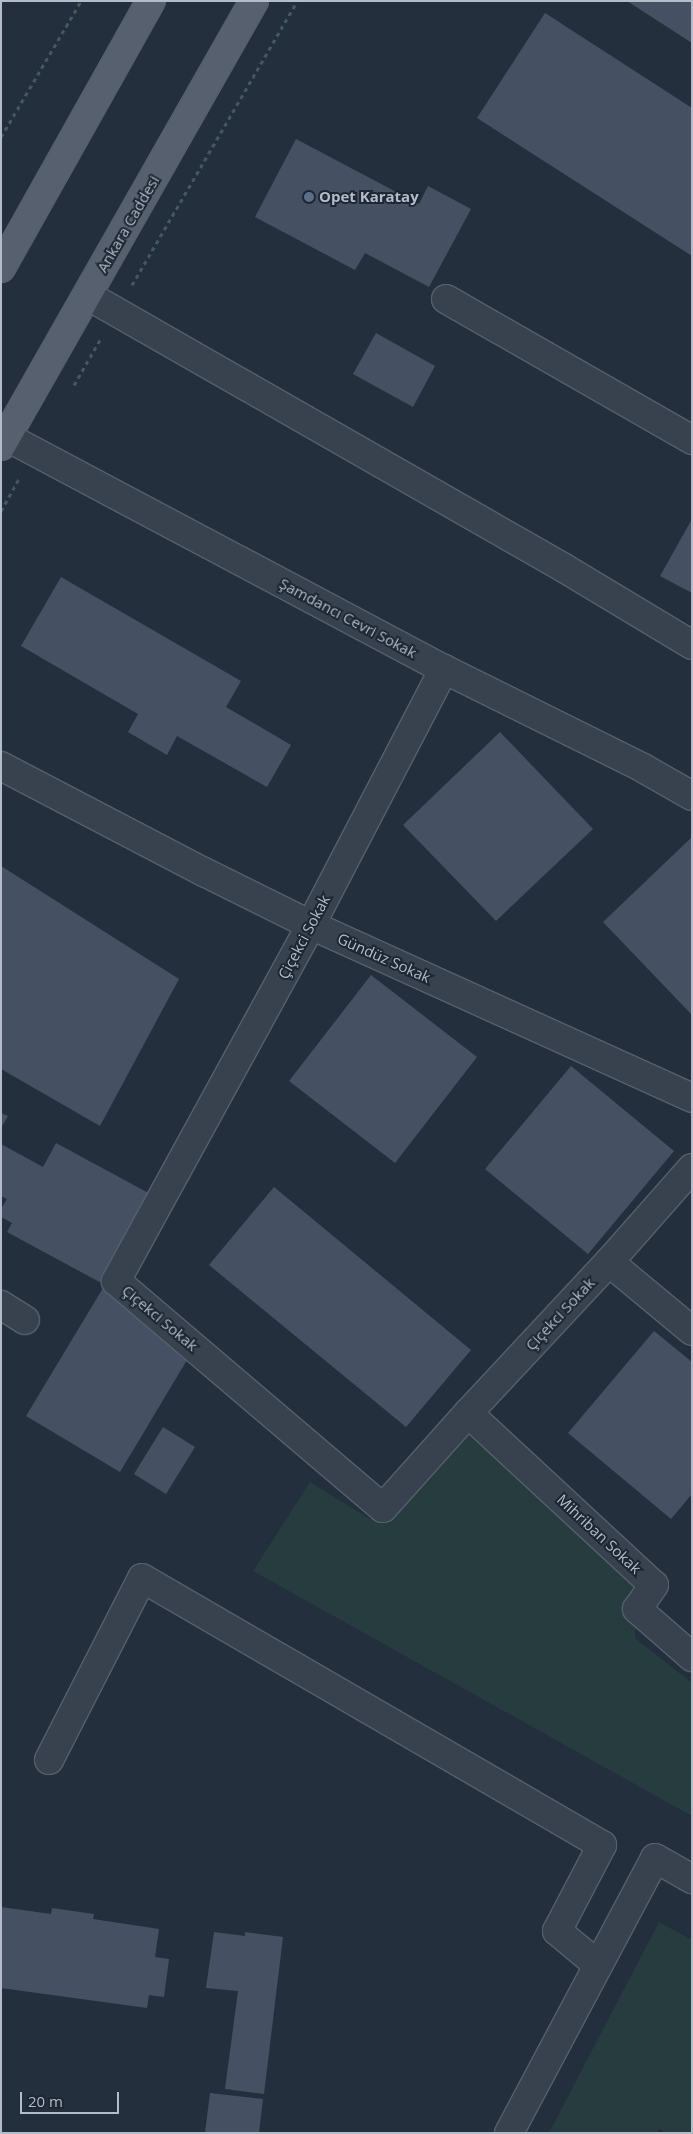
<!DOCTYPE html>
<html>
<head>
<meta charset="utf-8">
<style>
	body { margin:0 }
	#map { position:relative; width:693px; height:2134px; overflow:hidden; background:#242f3e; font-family:"Open Sans",sans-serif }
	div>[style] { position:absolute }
	.green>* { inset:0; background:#263c3f }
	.building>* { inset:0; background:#455162 }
	.path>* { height:3px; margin-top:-1.5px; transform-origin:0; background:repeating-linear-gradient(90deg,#44595c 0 4px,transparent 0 8px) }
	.roads { filter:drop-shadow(1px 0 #565f6c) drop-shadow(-1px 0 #565f6c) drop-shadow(0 1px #565f6c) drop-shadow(0 -1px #565f6c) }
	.minor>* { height:28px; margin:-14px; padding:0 14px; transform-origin:14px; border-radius:14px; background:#38414e }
	.major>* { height:28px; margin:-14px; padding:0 14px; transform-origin:14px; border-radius:14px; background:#56606e }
	.dots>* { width:14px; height:14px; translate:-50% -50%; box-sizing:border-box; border:2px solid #1d2633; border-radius:50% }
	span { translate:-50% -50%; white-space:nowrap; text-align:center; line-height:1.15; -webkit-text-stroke:4px #1d2633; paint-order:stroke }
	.poi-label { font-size:15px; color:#b4bcc9; font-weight:700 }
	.left { translate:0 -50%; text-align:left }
	.street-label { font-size:15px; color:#b4bcc9 }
	.frame { position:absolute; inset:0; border:2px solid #b4bcc9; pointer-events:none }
	.scale { position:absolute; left:20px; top:2092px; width:99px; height:22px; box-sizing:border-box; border:2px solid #b4bcc9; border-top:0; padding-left:6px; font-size:15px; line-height:18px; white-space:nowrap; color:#b4bcc9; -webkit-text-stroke:4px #1d2633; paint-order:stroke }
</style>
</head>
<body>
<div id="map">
	<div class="green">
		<div style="clip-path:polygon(461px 1429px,635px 1578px,635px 1638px,692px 1683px,692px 1816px,253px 1571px,310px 1482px,370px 1519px)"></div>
		<div style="clip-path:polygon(659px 1922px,692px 1940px,692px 2133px,667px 2133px,659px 2129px,657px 2133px,549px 2133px)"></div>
	</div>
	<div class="building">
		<div style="clip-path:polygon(627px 1px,692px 1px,692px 43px)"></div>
		<div style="clip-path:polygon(545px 13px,692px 108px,692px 256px,477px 118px)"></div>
		<div style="clip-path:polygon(296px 139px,419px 204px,428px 186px,471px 209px,429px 287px,365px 253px,355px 270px,255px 217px)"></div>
		<div style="clip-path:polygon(376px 333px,435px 366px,413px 407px,353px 374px)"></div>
		<div style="clip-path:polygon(692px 519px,692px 593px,660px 576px)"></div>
		<div style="clip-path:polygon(61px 577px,241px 681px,226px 707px,291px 745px,267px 787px,177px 736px,167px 755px,128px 732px,138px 714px,21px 646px)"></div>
		<div style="clip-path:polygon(500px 732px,593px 829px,496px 921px,403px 825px)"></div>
		<div style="clip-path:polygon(692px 837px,692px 1015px,603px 922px)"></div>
		<div style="clip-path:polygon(1px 866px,179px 979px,100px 1126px,1px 1069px)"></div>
		<div style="clip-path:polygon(371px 975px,477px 1057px,395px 1163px,289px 1081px)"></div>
		<div style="clip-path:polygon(571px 1066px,674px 1151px,588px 1254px,485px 1169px)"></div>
		<div style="clip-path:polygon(1px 1113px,8px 1116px,1px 1128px)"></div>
		<div style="clip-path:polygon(56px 1143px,154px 1196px,105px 1285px,7px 1232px,12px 1223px,1px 1217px,1px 1209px,7px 1199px,1px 1196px,1px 1144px,43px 1167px)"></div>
		<div style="clip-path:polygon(274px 1187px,471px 1350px,406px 1427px,209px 1265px)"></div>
		<div style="clip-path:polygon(103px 1288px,193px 1350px,120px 1472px,26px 1416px)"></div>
		<div style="clip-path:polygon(654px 1331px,692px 1362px,692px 1494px,671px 1519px,568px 1433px)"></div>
		<div style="clip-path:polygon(163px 1427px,195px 1447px,166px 1494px,134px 1474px)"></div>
		<div style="clip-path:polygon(1px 1907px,51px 1914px,52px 1908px,94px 1914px,93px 1919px,159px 1929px,155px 1957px,169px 1959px,164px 1997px,149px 1995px,147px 2008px,1px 1988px)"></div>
		<div style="clip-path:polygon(214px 1932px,245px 1936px,245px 1932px,283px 1937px,264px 2094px,225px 2089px,238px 1991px,206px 1988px)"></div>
		<div style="clip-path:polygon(210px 2093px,263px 2099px,259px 2133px,205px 2133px)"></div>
	</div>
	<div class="path">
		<div style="left:1px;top:137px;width:158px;rotate:-59.5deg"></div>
		<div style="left:132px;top:285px;width:328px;rotate:-59.8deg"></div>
		<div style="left:74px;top:385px;width:54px;rotate:-60.1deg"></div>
		<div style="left:1px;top:511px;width:37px;rotate:-61deg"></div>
	</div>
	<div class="roads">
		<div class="minor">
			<div style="left:87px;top:295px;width:550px;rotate:29.78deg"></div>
			<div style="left:564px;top:568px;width:149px;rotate:31deg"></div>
			<div style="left:446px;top:299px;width:284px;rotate:29.8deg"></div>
			<div style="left:7px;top:437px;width:495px;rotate:28deg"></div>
			<div style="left:444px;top:669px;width:222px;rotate:26.4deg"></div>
			<div style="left:643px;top:768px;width:56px;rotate:29.7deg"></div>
			<div style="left:444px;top:669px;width:288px;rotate:117.5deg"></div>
			<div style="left:311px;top:925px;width:406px;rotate:118.7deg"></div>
			<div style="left:116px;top:1281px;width:350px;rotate:40.4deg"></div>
			<div style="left:383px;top:1508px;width:127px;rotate:-48.2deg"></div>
			<div style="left:468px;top:1413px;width:207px;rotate:-47deg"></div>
			<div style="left:609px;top:1262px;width:125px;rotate:-48.6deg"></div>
			<div style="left:1px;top:766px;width:229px;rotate:27.6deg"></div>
			<div style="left:204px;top:872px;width:119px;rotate:26.4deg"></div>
			<div style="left:311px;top:925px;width:418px;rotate:24.4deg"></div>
			<div style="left:609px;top:1262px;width:108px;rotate:39.7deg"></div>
			<div style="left:1px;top:1305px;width:28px;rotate:32deg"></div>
			<div style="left:468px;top:1413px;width:253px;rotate:42.8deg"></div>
			<div style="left:654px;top:1585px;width:29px;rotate:125deg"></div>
			<div style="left:637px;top:1609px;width:73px;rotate:41.1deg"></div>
			<div style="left:49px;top:1760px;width:204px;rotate:-62.9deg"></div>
			<div style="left:142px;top:1578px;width:532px;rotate:30.13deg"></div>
			<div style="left:602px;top:1845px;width:97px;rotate:117.6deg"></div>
			<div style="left:557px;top:1931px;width:53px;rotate:39.7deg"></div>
			<div style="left:509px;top:2133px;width:311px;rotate:-62deg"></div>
			<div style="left:655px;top:1858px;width:43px;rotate:29.6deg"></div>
		</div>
		<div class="major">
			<div style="left:1px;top:268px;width:306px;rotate:-60.7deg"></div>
			<div style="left:1px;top:446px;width:512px;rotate:-60.38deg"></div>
		</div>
	</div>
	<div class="dots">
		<div style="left:309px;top:197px;background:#5c6f8a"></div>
	</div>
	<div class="poi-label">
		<span class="left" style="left:319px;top:197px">Opet Karatay</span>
	</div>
	<div class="street-label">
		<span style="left:128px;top:224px;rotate:-60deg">Ankara Caddesi</span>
		<span style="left:348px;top:618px;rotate:28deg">Şamdancı Cevri Sokak</span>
		<span style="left:304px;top:937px;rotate:-62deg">Çiçekci Sokak</span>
		<span style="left:384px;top:958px;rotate:24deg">Gündüz Sokak</span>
		<span style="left:560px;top:1314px;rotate:-47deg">Çiçekci Sokak</span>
		<span style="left:160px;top:1318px;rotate:40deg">Çiçekci Sokak</span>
		<span style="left:599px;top:1534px;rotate:43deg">Mihriban Sokak</span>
	</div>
	<div class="frame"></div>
	<div class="scale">20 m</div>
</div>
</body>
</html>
